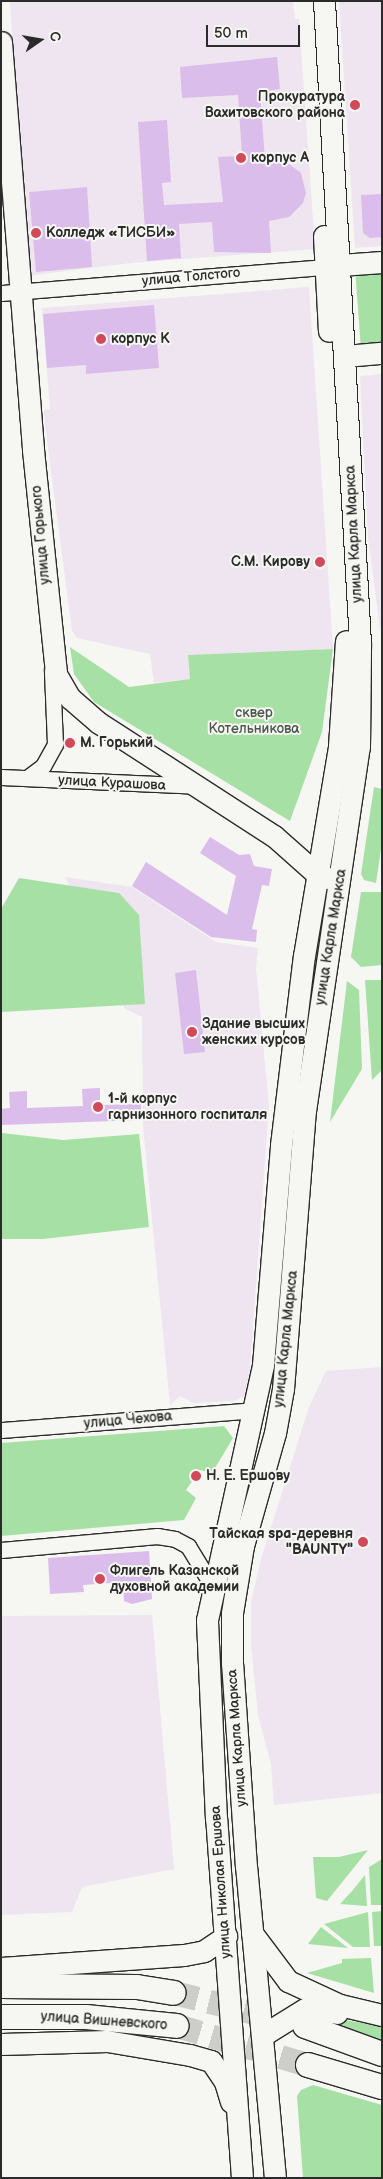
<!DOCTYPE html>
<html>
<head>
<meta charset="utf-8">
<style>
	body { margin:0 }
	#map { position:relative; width:383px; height:2179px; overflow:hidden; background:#f6f6f2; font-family:"Balsamiq Sans",sans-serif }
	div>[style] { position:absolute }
	.built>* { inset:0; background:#eee5f0 }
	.green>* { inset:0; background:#a7e0a5 }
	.building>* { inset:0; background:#dabdeb }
	.primary-tunnel>* { height:24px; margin-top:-12px; transform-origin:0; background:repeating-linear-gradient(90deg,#cdcdca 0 24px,transparent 0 36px) }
	.roads { filter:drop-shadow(1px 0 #2b2b2b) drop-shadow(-1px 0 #2b2b2b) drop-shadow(0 1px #2b2b2b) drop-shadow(0 -1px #2b2b2b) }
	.street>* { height:15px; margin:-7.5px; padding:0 7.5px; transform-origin:7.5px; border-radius:7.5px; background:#f6f6f2 }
	.secondary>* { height:21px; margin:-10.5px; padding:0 10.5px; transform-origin:10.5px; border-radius:10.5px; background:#f6f6f2 }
	.primary>* { height:24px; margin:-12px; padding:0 12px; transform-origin:12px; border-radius:12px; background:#f6f6f2 }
	.dots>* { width:14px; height:14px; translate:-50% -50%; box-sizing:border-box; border:2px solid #f6f6f2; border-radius:50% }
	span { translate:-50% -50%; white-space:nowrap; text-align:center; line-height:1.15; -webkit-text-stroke:4px #f6f6f2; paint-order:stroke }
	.poi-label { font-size:14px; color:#2b2b2b; font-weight:700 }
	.right { translate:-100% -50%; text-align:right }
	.left { translate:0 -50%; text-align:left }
	.street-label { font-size:14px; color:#2b2b2b }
	.park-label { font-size:14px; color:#4a584a }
	.frame { position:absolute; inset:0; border:2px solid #2b2b2b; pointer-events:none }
	.north { position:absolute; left:15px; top:15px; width:50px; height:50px; -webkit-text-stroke:4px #f6f6f2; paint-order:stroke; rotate:77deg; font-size:14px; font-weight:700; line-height:20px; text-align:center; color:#2b2b2b }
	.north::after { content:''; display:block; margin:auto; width:18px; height:22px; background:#2b2b2b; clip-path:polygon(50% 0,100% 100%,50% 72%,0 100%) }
	.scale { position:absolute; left:206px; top:25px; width:94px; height:22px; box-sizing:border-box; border:2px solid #2b2b2b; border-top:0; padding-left:6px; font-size:15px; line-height:18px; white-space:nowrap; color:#2b2b2b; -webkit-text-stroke:4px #f6f6f2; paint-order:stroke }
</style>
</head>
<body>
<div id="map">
	<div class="built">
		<div style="clip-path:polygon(10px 1px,293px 1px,295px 19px,299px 19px,315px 249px,131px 263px,26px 276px)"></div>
		<div style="clip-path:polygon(339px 1px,382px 1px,382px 246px,355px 248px)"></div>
		<div style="clip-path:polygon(309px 287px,333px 649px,188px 656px,190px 679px,154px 683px,150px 654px,77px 638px,72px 631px,45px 425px,44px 410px,50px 409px,42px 308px)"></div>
		<div style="clip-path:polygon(382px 374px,382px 644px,368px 537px,360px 376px)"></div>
		<div style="clip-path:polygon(65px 877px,132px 887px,216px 942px,258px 948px,256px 968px,269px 1106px,249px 1381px,244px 1396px,234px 1401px,193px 1403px,180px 1396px,170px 1405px,143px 1126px,142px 1017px,124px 1008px,107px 957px)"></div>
		<div style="clip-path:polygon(382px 1367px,382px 1793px,274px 1805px,271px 1764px,258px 1715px,251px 1645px,251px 1602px,260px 1562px,309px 1407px,326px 1371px)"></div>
		<div style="clip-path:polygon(152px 1615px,174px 1869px,82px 1887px,72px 1912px,1px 1915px,1px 1616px)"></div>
	</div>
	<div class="green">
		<div style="clip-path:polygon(382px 266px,382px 347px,361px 349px,355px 268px)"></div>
		<div style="clip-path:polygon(70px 647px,129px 687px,190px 679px,188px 655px,333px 649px,322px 732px,290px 821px,94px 702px,74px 674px)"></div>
		<div style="clip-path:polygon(374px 787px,382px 789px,382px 842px,376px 883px,364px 880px,361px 874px)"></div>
		<div style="clip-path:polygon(19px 878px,119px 893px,139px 915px,145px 1004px,1px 1012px,1px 909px)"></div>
		<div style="clip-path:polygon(361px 892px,382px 892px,382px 965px,361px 967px,351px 957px)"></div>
		<div style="clip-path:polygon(365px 980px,382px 980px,382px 1070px,372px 1080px)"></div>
		<div style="clip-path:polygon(347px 981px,359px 990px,362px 1069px,330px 1122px)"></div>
		<div style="clip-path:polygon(1px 1124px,2px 1133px,63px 1140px,139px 1134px,149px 1227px,43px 1239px,1px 1239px)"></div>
		<div style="clip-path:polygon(224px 1426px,233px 1438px,212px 1473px,200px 1470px,186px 1490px,196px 1498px,184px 1520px,1px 1536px,1px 1443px)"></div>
		<div style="clip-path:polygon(368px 1850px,327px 1901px,316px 1898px,313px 1857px,339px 1857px)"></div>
		<div style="clip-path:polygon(382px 1859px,382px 1905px,371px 1905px,369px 1867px)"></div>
		<div style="clip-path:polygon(365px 1875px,367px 1906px,340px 1904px,352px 1891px)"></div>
		<div style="clip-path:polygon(382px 1911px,382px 1946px,374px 1946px,372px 1912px)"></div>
		<div style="clip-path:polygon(368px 1912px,370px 1947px,353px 1947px,324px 1924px)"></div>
		<div style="clip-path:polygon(321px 1927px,348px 1948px,308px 1944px)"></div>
		<div style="clip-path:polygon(371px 1958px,374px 1993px,307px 1973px,342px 1963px,342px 1959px)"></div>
		<div style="clip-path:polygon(306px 2014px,382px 2026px,382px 2040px)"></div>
		<div style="clip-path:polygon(313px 2085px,382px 2105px,382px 2178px,303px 2178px,297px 2096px,301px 2090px)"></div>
	</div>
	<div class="building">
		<div style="clip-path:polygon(277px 57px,280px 89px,260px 92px,265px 160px,285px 161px,301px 173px,306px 193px,303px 203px,289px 217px,269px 221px,271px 253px,214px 252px,212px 222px,179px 224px,181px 258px,147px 261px,138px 122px,167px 120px,171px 182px,162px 183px,164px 205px,223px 202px,218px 157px,242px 156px,238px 95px,182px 98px,180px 67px)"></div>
		<div style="clip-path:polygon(87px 187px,92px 267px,36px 272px,29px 192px)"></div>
		<div style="clip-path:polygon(382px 194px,382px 237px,370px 238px,363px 233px,361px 195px)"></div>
		<div style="clip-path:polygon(154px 305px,159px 368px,86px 374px,86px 365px,47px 368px,43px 314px)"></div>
		<div style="clip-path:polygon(210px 837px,239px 855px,250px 854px,254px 866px,272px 869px,269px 886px,262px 885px,252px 929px,257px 930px,256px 942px,211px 937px,132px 886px,146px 862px,227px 915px,236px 876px,200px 853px)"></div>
		<div style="clip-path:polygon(196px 970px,205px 1052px,184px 1054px,175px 973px)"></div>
		<div style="clip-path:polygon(100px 1088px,100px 1105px,141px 1104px,141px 1120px,1px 1125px,1px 1109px,10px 1108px,9px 1092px,27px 1091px,27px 1108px,83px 1106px,82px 1089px)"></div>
		<div style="clip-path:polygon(149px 1551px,152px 1599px,132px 1604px,124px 1601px,123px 1582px,83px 1585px,84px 1592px,50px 1594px,48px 1558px)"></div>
	</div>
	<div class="primary-tunnel">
		<div style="left:174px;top:1993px;width:108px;rotate:13.9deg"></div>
		<div style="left:177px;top:2026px;width:137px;rotate:16.6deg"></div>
	</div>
	<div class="roads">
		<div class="street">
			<div style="left:1px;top:293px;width:334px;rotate:-4.6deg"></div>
			<div style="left:1px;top:777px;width:195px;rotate:2.6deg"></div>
			<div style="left:27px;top:778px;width:20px;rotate:-37deg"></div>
			<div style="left:43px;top:766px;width:25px;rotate:-61deg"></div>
			<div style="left:55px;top:744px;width:73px;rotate:-92.4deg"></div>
			<div style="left:1px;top:1430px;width:255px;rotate:-4.5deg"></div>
			<div style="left:1px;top:1550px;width:157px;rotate:-5.1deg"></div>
			<div style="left:157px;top:1536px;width:18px;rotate:9deg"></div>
			<div style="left:175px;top:1539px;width:15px;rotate:28deg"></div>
			<div style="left:188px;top:1546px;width:48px;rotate:58.6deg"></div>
		</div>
		<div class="secondary">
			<div style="left:1px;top:42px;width:409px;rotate:85.5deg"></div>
			<div style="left:33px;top:450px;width:225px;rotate:84.1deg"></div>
			<div style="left:56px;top:674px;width:28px;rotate:60deg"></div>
			<div style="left:70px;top:698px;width:38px;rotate:41deg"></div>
			<div style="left:99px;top:723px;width:208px;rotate:32.9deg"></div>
			<div style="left:274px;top:836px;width:59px;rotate:41.6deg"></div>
			<div style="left:318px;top:875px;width:10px;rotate:17deg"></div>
			<div style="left:324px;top:236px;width:95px;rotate:87deg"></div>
			<div style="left:340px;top:265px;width:42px;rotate:-4.1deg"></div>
			<div style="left:345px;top:356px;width:37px;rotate:-5deg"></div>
			<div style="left:252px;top:1933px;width:60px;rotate:53.1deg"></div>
			<div style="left:288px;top:1981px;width:57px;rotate:24.8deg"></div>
			<div style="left:340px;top:2005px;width:43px;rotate:13.4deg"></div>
			<div style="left:1px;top:1968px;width:183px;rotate:-4.1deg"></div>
			<div style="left:184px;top:1955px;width:20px;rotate:-11deg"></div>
			<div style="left:204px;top:1951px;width:27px;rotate:-34deg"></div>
			<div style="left:263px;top:2035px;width:49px;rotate:-31.8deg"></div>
			<div style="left:305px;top:2009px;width:32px;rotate:7deg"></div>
			<div style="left:1px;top:2044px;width:106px;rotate:-1.6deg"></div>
			<div style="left:107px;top:2041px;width:84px;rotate:9.6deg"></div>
			<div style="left:190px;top:2055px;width:22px;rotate:16deg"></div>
			<div style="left:211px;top:2061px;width:25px;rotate:56deg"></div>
			<div style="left:225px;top:2082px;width:21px;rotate:73deg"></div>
			<div style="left:242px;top:2178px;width:360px;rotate:-94.1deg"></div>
			<div style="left:216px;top:1819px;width:199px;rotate:-92.6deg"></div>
			<div style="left:207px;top:1620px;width:261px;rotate:-77.6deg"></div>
			<div style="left:263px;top:1365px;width:221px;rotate:-85.3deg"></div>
			<div style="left:281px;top:1145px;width:190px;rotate:-83.1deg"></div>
			<div style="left:304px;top:956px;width:213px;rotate:-80.5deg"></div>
			<div style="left:339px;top:746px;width:105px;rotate:-86.2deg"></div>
			<div style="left:275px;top:2178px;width:312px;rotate:-95.3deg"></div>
			<div style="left:246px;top:1867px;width:203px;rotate:-93.9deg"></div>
			<div style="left:232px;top:1664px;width:51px;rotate:-90deg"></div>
			<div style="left:232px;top:1613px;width:68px;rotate:-80.7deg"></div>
			<div style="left:243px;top:1546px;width:117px;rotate:-74.2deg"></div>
			<div style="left:275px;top:1433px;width:45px;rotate:-79.7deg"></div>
			<div style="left:283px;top:1389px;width:279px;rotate:-85.5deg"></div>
			<div style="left:305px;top:1111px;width:368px;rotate:-81.6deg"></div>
			<div style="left:359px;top:747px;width:104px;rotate:-89.4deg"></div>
			<div style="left:360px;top:643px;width:643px;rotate:-93.21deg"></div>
		</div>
		<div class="primary">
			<div style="left:1px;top:1986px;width:136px;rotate:0.4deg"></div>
			<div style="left:137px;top:1987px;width:37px;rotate:9deg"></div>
			<div style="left:1px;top:2017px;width:85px"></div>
			<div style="left:86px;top:2017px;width:91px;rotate:5.6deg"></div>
			<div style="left:305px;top:2026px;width:82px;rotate:20deg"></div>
			<div style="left:308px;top:2065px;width:77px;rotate:16.6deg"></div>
		</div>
	</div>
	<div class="dots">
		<div style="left:355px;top:105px;background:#d1495b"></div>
		<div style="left:241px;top:158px;background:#d1495b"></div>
		<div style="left:36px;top:233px;background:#d1495b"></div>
		<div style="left:101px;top:339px;background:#d1495b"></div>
		<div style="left:320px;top:562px;background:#d1495b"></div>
		<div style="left:70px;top:743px;background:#d1495b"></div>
		<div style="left:192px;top:1032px;background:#d1495b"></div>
		<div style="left:98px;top:1107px;background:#d1495b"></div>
		<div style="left:196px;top:1476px;background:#d1495b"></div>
		<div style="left:363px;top:1542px;background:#d1495b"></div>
		<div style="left:100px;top:1579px;background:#d1495b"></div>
	</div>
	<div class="poi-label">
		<span class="right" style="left:345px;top:105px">Прокуратура<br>Вахитовского района</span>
		<span class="left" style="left:251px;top:158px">корпус А</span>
		<span class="left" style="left:46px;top:233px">Колледж «ТИСБИ»</span>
		<span class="left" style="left:111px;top:339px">корпус К</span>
		<span class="right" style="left:310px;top:562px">С.М. Кирову</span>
		<span class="left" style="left:80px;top:743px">М. Горький</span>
		<span class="left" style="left:202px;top:1032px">Здание высших<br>женских курсов</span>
		<span class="left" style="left:108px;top:1107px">1-й корпус<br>гарнизонного госпиталя</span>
		<span class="left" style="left:206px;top:1476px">Н. Е. Ершову</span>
		<span class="right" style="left:353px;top:1542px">Тайская spa-деревня<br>"BAUNTY"</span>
		<span class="left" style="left:110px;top:1579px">Флигель Казанской<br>духовной академии</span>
	</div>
	<div class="street-label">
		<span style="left:191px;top:277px;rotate:-5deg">улица Толстого</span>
		<span style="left:354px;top:534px;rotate:-93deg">улица Карла Маркса</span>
		<span style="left:41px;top:535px;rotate:-95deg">улица Горького</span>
		<span style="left:112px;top:783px;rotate:3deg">улица Курашова</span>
		<span style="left:331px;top:937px;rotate:-81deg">улица Карла Маркса</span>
		<span style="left:286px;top:1339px;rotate:-84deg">улица Карла Маркса</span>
		<span style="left:128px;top:1420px;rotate:-5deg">улица Чехова</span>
		<span style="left:237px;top:1738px;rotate:-94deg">улица Карла Маркса</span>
		<span style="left:221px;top:1882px;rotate:-94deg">улица Николая Ершова</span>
		<span style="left:104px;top:2021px;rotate:4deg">улица Вишневского</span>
	</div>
	<div class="park-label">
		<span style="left:254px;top:721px">сквер<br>Котельникова</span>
	</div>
	<div class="frame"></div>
	<div class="north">С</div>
	<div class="scale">50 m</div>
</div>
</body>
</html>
